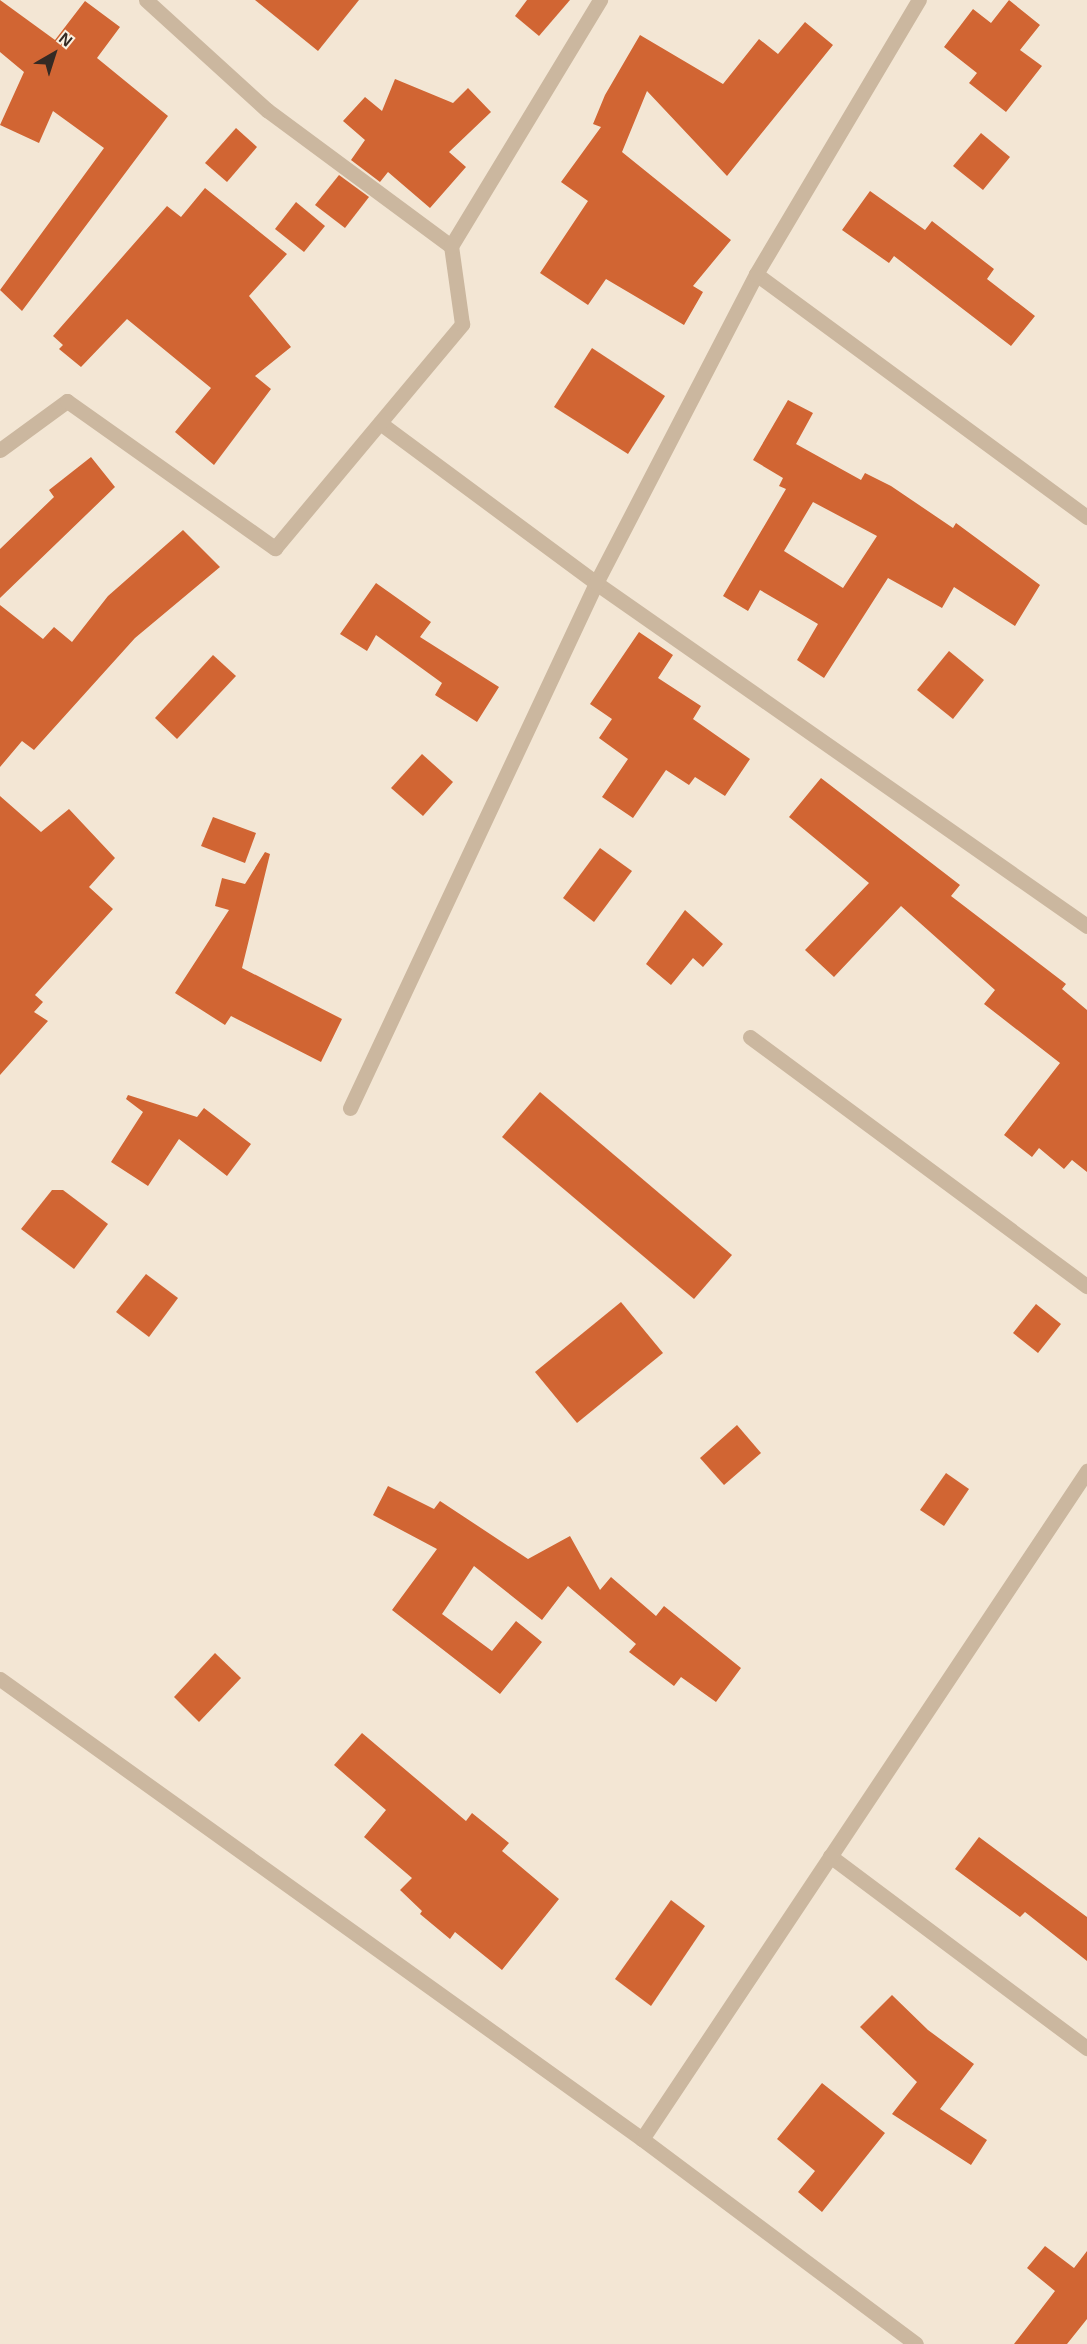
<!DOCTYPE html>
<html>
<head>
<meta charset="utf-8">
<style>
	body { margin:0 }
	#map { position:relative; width:1087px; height:2344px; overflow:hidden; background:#f3e6d4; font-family:Helvetica,sans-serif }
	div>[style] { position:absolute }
	.building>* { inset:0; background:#d16533 }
	.minor>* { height:15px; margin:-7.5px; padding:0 7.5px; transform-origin:7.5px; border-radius:7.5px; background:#cbb79f }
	span { translate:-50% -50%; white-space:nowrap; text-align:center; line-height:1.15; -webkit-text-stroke:4.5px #faf0e0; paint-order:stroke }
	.north { position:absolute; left:24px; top:24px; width:60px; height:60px; -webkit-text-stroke:4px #faf0e0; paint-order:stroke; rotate:39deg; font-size:16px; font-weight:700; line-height:24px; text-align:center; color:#342a24 }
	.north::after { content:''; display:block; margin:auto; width:21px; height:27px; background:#342a24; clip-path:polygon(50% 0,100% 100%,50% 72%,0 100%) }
</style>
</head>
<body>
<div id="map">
	<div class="building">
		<div style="clip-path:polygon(0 0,55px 40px,85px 1px,120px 27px,97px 58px,168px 116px,22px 311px,0 290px,104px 148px,53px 111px,39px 143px,0 125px,24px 72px,0 52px)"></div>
		<div style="clip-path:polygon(255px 0,359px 0,318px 51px)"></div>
		<div style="clip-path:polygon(527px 0,570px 0,539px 36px,515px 16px)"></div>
		<div style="clip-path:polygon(1009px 0,1040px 25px,1020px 50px,1042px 66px,1006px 112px,969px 83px,977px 73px,944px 47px,973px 9px,991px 23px)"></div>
		<div style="clip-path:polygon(805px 22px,833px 45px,727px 176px,647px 91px,622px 152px,731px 240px,693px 286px,703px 292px,684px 325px,606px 279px,588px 305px,540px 273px,588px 201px,561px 182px,601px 127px,593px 124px,605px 95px,640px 35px,723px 84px,759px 39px,778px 54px)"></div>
		<div style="clip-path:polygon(395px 79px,453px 103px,468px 88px,491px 112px,449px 152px,466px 167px,430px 208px,388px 172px,380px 182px,351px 160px,365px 140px,343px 121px,365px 97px,382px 111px)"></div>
		<div style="clip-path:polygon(236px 128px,257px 147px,227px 182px,205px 163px)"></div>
		<div style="clip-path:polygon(981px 133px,1010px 157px,983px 190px,953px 166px)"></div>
		<div style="clip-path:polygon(339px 175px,369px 197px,345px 228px,315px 205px)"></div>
		<div style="clip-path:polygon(205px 188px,287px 254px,249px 296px,291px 347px,255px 376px,271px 389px,214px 465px,175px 432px,211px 388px,127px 319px,81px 367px,59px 349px,63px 345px,53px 336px,167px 206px,181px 217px)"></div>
		<div style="clip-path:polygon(870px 191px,925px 230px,932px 221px,994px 269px,987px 279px,1035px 316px,1011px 346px,894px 256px,889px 263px,842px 230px)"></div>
		<div style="clip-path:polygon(296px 202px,325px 226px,304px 252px,275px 229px)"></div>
		<div style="clip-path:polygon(592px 348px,665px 396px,628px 454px,554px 407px)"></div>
		<div style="clip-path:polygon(evenodd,788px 400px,813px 413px,796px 444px,861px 480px,865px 473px,891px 486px,953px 528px,956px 523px,1040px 585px,1015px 626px,954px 587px,942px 608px,888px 578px,824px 678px,797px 660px,818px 624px,760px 590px,748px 611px,723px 596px,786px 489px,779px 486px,783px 478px,753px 460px,788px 400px,813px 502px,877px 536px,843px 588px,784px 551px,813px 502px)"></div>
		<div style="clip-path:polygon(91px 457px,115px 487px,0 598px,0 549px,54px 497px,49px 490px)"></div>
		<div style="clip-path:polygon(183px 530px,220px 567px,135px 638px,34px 750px,22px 741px,0 767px,0 605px,43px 639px,54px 627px,72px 642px,108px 596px)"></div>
		<div style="clip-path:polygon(376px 583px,431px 622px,420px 637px,499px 687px,477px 722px,435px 695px,442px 683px,376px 635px,367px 651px,340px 634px)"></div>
		<div style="clip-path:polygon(639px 632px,673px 655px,658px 678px,701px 706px,693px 719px,750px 759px,725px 796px,695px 777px,689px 785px,666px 770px,633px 818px,602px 797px,628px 759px,599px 738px,612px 719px,590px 704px)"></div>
		<div style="clip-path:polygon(949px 651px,984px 680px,953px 719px,917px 690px)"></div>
		<div style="clip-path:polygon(213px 655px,236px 676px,177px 739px,155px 718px)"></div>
		<div style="clip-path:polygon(422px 754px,453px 782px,423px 816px,391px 788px)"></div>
		<div style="clip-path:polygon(821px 778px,960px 885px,951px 896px,1066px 984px,1062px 989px,1087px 1010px,1087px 1172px,1072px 1160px,1064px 1169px,1039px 1148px,1032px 1157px,1004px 1135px,1060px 1063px,984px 1004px,995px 990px,901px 906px,834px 977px,805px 950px,869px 883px,789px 817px)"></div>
		<div style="clip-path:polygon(0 796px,41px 832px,69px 809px,115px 858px,89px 887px,113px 909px,35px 995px,43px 1002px,34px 1012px,48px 1021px,0 1075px)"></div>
		<div style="clip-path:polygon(213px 817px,256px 833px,245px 863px,201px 846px)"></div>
		<div style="clip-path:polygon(600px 848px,632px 871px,594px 922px,563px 898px)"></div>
		<div style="clip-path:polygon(265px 852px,270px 854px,242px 968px,342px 1019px,321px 1062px,231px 1016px,225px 1025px,175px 993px,229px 910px,215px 906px,222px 878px,245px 884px)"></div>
		<div style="clip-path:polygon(685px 910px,723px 944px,703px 967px,693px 958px,671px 985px,646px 964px)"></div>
		<div style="clip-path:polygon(540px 1092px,732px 1255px,694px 1299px,502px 1137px)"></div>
		<div style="clip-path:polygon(128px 1095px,197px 1117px,204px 1108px,251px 1144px,227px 1176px,179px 1139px,148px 1186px,111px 1162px,143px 1112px,126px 1099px)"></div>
		<div style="clip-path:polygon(52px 1190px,63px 1190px,108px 1224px,74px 1269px,21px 1229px)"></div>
		<div style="clip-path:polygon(146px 1274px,178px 1298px,149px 1337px,116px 1312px)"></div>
		<div style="clip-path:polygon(621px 1302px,663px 1353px,577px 1423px,535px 1372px)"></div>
		<div style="clip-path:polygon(1036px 1304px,1061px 1324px,1038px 1353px,1013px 1333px)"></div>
		<div style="clip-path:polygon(737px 1425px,761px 1453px,724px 1485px,700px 1458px)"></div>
		<div style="clip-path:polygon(946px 1473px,969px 1489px,944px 1526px,920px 1510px)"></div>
		<div style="clip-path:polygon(388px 1486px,434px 1509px,440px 1501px,528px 1559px,570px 1536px,600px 1590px,611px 1577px,656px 1616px,664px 1606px,741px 1668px,716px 1702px,681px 1677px,674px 1686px,629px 1652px,636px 1644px,568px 1586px,542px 1620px,474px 1566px,442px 1614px,492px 1651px,516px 1621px,542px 1642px,500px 1694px,392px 1610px,437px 1549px,373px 1515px)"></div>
		<div style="clip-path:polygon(215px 1653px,241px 1678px,199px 1722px,174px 1697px)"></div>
		<div style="clip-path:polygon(362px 1733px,466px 1821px,472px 1813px,509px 1843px,502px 1851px,559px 1899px,502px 1970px,455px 1932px,450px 1939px,420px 1914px,422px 1911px,400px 1890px,412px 1878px,364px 1837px,386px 1810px,334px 1765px)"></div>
		<div style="clip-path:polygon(979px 1837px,1087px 1917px,1087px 1961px,1025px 1912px,1020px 1917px,955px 1869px)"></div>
		<div style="clip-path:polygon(671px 1900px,705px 1926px,651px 2006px,615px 1979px)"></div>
		<div style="clip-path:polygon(892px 1995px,928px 2030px,974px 2064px,940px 2109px,987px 2140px,971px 2165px,892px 2114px,917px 2082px,860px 2027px)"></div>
		<div style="clip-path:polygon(822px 2083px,885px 2133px,822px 2212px,798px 2192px,815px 2171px,777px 2139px)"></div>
		<div style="clip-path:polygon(1045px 2246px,1074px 2268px,1087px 2251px,1087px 2319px,1067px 2344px,1014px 2344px,1055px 2291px,1027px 2268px)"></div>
	</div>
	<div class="minor">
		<div style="left:146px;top:0;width:164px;rotate:42.3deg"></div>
		<div style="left:267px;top:110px;width:229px;rotate:36.5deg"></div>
		<div style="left:756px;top:274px;width:411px;rotate:36.3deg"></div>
		<div style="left:380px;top:423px;width:269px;rotate:36.5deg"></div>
		<div style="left:596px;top:583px;width:599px;rotate:34.94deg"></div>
		<div style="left:0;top:450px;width:83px;rotate:-36.2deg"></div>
		<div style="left:67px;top:401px;width:255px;rotate:35.3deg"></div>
		<div style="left:275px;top:548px;width:292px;rotate:-50.1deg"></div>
		<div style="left:462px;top:324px;width:79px;rotate:-98deg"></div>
		<div style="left:451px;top:246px;width:288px;rotate:-58.8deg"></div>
		<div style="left:750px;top:1037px;width:419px;rotate:36.5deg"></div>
		<div style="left:350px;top:1108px;width:580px;rotate:-64.89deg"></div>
		<div style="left:596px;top:583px;width:348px;rotate:-62.6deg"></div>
		<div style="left:756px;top:274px;width:319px;rotate:-59.3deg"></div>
		<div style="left:0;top:1679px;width:790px;rotate:35.62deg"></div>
		<div style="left:642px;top:2139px;width:342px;rotate:36.8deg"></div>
		<div style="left:830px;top:1856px;width:321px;rotate:36.8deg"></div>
		<div style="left:642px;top:2139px;width:803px;rotate:-56.33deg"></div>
	</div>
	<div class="north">N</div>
</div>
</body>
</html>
